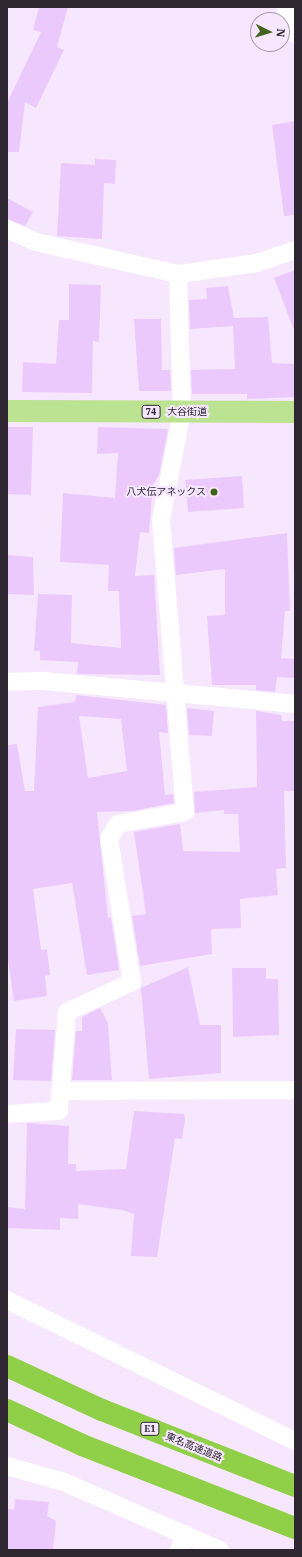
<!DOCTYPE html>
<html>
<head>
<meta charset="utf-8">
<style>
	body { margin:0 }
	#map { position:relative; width:302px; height:1557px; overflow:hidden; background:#f7e7fe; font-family:"IBM Plex Serif","Noto Sans JP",serif }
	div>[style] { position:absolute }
	.building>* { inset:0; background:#ecc9fc }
	.minor>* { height:18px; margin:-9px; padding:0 9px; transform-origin:9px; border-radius:9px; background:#fff }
	.primary>* { height:22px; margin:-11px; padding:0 11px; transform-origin:11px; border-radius:11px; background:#bce391 }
	.motorway>* { height:22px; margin:-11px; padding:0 11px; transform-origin:11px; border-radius:11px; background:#8fd048 }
	.dots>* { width:11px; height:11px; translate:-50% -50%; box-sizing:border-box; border:2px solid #f7e7fe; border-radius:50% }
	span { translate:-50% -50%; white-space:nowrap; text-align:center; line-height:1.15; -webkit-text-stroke:4px #f7e7fe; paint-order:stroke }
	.shield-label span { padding:1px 3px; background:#f7e7fe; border:1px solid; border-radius:3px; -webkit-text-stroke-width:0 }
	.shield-label { font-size:9px; color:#2e2732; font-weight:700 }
	.street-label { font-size:10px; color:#2e2732 }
	.poi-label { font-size:10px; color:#2e2732 }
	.right { translate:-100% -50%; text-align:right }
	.frame { position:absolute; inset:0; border:8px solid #2e2732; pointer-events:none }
	.north { position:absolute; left:250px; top:12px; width:40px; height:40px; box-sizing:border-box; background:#f7e7fe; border:1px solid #a79aac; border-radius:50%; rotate:95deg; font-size:11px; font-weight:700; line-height:16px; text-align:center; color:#2e2732 }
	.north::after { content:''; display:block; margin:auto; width:14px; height:18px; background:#41641b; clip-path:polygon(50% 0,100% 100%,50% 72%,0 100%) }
</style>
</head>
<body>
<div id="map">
	<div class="building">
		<div style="clip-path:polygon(39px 7px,68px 7px,57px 47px,64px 50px,36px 108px,25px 102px,19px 152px,7px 152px,7px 103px,41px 32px,33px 30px)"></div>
		<div style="clip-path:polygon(295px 121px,295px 215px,284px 216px,272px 125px)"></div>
		<div style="clip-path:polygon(95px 159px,116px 160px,115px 184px,104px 183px,102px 239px,57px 236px,61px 163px,95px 165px)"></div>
		<div style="clip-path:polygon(7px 198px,33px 212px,25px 226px,7px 219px)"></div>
		<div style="clip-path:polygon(295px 270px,295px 330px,294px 330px,274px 278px)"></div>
		<div style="clip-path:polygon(69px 284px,101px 285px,99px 342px,93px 341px,92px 393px,22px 392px,23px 362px,56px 364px,59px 320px,69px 320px)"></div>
		<div style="clip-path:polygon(228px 286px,234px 318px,268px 317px,272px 363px,295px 364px,295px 397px,247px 399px,247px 394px,192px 394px,191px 370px,235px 369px,233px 326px,190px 329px,189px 300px,207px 299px,206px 288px)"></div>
		<div style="clip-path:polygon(134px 319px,161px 319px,162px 370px,170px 370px,171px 391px,139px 391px)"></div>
		<div style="clip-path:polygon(7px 427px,33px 427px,31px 495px,7px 494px)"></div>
		<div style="clip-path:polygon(98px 427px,168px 429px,159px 475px,153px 485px,149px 533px,140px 532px,135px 576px,154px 575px,160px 675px,77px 674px,78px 662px,40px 660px,40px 651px,34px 651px,38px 594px,72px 595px,71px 643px,121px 648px,119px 591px,108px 591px,109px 565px,60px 562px,63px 493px,115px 498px,118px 453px,97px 454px)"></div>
		<div style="clip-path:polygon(242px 476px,244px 508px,188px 512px,185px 480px)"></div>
		<div style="clip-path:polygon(287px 533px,290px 611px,285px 611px,281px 658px,295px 659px,295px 678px,277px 677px,275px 692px,256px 690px,256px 685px,212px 685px,207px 616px,225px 615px,225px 569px,176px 575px,174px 548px)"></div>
		<div style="clip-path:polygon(7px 555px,33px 557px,34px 595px,7px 594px)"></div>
		<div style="clip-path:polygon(evenodd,76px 695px,166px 705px,168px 733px,159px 732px,165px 795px,173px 794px,174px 803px,132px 811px,97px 812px,108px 918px,111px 917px,119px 970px,87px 975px,72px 883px,33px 889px,41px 950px,47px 949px,50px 975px,45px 976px,47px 996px,14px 1001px,7px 953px,7px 745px,17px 744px,25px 791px,34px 791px,38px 707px,75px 702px,76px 695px,79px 716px,121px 719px,127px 771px,88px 778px,79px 716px)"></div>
		<div style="clip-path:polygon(187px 708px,214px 711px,212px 736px,189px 735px)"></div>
		<div style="clip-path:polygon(256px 711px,281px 715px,282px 721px,295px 721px,295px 791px,284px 791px,286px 868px,276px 869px,278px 895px,240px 899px,241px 928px,211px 929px,212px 954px,140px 966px,132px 916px,146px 914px,134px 832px,180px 824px,183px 851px,240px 852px,238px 814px,224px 814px,224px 810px,195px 813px,194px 792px,257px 787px)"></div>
		<div style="clip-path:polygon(188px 967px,200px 1025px,221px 1025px,221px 1073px,149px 1079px,141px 988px)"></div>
		<div style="clip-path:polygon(232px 968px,266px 968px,266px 979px,278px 979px,279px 1035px,233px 1037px)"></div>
		<div style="clip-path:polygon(100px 1008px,108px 1023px,112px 1080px,72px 1080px,76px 1031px,82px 1031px,82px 1017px)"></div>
		<div style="clip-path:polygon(16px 1029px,55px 1030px,51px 1081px,13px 1080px)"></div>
		<div style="clip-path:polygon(134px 1111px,184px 1114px,185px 1120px,182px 1139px,175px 1138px,157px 1257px,131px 1256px,134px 1214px,122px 1210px,78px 1204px,78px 1219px,60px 1218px,60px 1230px,7px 1228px,7px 1207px,25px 1209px,27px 1123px,69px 1126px,68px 1164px,76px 1164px,76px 1171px,126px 1169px)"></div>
		<div style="clip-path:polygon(15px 1499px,49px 1502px,47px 1516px,56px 1521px,53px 1550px,7px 1550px,7px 1509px,14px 1510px)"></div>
	</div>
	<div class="minor">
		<div style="left:286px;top:7px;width:28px;rotate:72deg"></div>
		<div style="left:7px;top:229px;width:32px;rotate:24deg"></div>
		<div style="left:36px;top:242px;width:146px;rotate:12.7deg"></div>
		<div style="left:178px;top:274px;width:80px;rotate:-7.9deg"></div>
		<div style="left:257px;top:263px;width:40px;rotate:-18.9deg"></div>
		<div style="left:7px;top:682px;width:36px;rotate:-2deg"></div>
		<div style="left:43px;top:681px;width:253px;rotate:5.2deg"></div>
		<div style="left:63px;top:1091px;width:232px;rotate:-0.2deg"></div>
		<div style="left:7px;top:1114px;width:52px;rotate:-3.3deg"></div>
		<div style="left:59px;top:1111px;width:99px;rotate:-85.4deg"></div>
		<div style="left:67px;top:1012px;width:72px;rotate:-24.8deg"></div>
		<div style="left:132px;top:982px;width:145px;rotate:-99.1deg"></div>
		<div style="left:109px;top:839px;width:17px;rotate:-59deg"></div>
		<div style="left:118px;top:824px;width:68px;rotate:-10.2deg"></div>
		<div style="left:185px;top:812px;width:293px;rotate:-94.7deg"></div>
		<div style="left:161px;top:520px;width:110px;rotate:-79deg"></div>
		<div style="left:182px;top:412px;width:138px;rotate:-91.7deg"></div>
		<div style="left:7px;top:1300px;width:321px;rotate:26.1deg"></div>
		<div style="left:7px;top:1466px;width:59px;rotate:15.7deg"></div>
		<div style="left:64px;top:1482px;width:170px;rotate:23.6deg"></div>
		<div style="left:179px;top:1550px;width:17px;rotate:-69deg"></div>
	</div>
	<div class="primary">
		<div style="left:7px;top:411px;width:288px;rotate:0.2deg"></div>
	</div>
	<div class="motorway">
		<div style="left:7px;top:1366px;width:105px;rotate:24.9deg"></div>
		<div style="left:102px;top:1410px;width:207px;rotate:21.5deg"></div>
		<div style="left:7px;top:1410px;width:83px;rotate:25deg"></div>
		<div style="left:82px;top:1445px;width:229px;rotate:21.3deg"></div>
	</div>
	<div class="dots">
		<div style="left:214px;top:492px;background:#41641b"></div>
	</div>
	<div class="shield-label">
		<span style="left:151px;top:412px">74</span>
		<span style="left:150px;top:1429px">E1</span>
	</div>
	<div class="street-label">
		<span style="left:187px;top:412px">大谷街道</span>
		<span style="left:194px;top:1447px;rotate:22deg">東名高速道路</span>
	</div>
	<div class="poi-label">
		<span class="right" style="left:206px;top:492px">八犬伝アネックス</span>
	</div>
	<div class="frame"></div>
	<div class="north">N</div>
</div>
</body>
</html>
